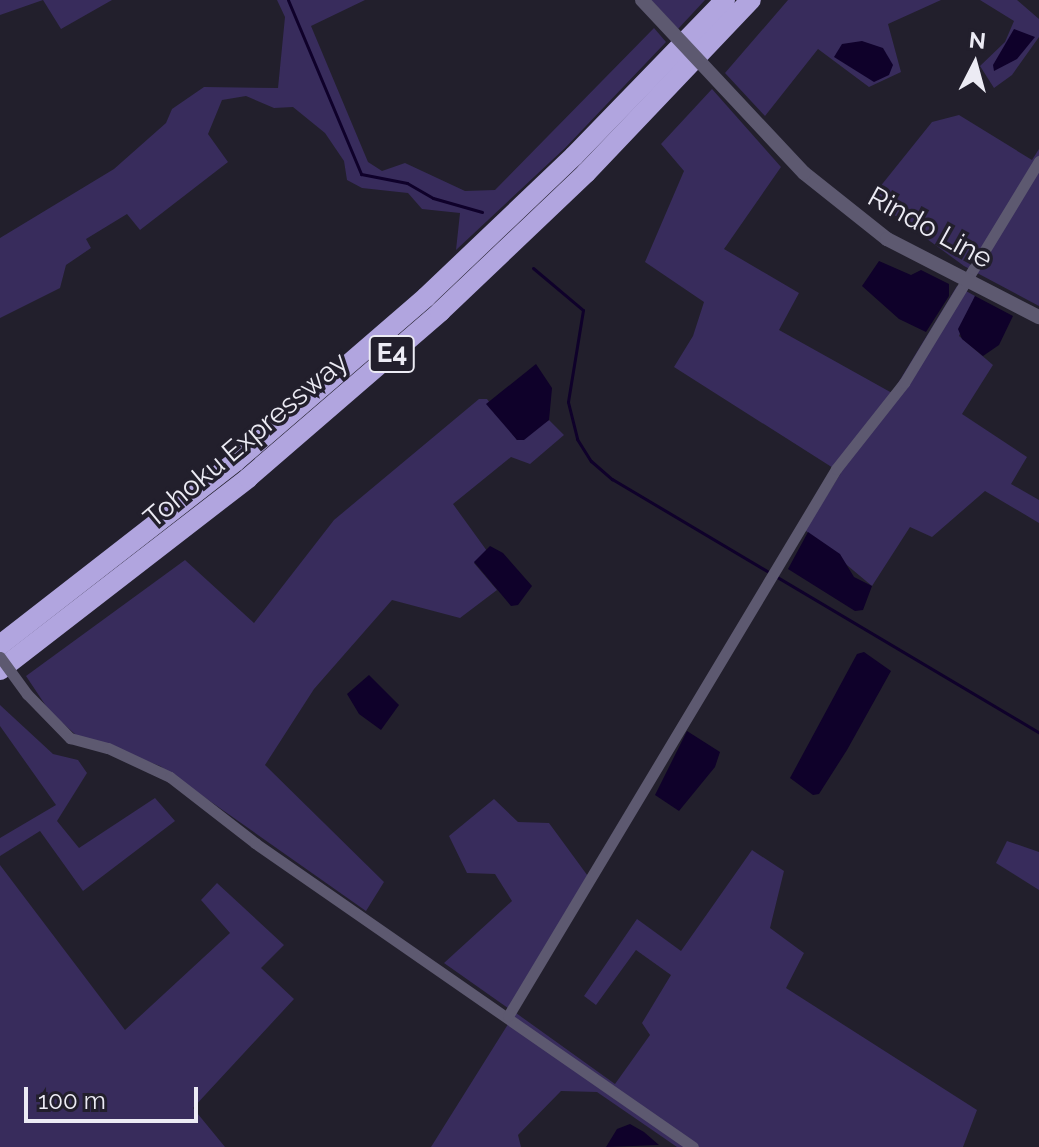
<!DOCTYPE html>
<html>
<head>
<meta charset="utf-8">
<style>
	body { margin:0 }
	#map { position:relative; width:1039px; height:1147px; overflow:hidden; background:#221f2c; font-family:Raleway,sans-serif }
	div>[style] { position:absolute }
	.green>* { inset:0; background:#382c5c }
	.water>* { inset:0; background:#0f012a }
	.stream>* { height:3px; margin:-1.5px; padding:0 1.5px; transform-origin:1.5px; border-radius:1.5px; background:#0f012a }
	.minor>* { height:11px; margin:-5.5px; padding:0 5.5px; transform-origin:5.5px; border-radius:5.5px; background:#5d5970 }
	.tertiary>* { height:14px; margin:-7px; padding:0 7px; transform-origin:7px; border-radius:7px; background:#5d5970 }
	.motorway>* { height:20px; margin:-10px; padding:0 10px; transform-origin:10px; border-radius:10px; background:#b1a5df }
	.minor-bridge>* { height:11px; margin:-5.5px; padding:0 5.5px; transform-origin:5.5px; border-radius:5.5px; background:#5d5970 }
	.tertiary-bridge>* { height:14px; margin:-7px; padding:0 7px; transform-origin:7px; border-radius:7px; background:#5d5970 }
	span { translate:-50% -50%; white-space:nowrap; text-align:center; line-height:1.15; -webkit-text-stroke:7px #221f2c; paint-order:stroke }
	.shield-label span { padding:2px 6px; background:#221f2c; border:2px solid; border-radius:6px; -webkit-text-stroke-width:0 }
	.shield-label { font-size:26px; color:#ecebf4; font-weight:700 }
	.street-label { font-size:28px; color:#ecebf4 }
	.north { position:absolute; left:935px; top:24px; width:80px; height:80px; -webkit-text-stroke:6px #221f2c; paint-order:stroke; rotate:6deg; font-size:22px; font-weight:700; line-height:32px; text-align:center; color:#ecebf4 }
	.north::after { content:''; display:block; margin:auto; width:28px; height:36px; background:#ecebf4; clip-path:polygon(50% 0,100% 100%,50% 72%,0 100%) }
	.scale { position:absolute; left:24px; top:1087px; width:174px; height:36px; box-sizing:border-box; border:4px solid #ecebf4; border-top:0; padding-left:10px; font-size:24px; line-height:28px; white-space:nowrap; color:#ecebf4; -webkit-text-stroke:6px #221f2c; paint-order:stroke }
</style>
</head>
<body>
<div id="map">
	<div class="green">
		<div style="clip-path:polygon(0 0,112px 0,61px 29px,43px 0,0 15px)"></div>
		<div style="clip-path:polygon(277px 0,365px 0,311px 26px,368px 162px,382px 171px,405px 163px,465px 191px,495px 190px,654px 28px,666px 42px,565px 148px,456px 250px,460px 213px,422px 209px,408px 193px,362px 188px,347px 180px,344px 161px,325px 133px,293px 107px,274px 108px,246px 96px,222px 100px,208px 134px,228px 162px,140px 230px,127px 214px,86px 239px,91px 248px,66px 265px,60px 288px,0 318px,0 238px,114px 169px,166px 123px,172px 109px,204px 87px,278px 88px,285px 17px)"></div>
		<div style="clip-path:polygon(651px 0,705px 0,678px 29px)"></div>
		<div style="clip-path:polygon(788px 0,941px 0,888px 24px,901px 72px,869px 87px,818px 49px,765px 116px,725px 73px)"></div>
		<div style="clip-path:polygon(980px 0,1017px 0,1039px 19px,1039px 37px,1012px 75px,994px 88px,980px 66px,1005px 42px,1014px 21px)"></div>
		<div style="clip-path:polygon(712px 89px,781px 167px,724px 249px,799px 293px,779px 330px,892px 393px,957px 286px,975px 296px,959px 336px,993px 365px,962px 414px,1027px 457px,1011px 484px,1039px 500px,1039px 523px,985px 491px,932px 537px,910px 527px,872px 586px,805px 530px,841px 473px,674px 367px,693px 336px,704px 302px,645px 262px,684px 171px,661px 144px)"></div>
		<div style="clip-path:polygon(959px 115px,1032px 160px,1039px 149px,1039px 306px,964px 266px,871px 198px,932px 122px)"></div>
		<div style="clip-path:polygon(479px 399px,487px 399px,517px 440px,549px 420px,564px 435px,530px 464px,511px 457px,453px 504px,487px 551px,474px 563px,497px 590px,460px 618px,392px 600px,314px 689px,265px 765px,384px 882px,366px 911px,160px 766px,76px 735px,50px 712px,26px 676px,185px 560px,254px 623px,334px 520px)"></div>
		<div style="clip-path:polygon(0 705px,53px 754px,78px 760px,87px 773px,57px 821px,79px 848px,155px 798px,175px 821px,83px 891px,40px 831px,0 856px,0 838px,56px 805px,0 726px)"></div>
		<div style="clip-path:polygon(494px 799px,518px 822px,549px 823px,593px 883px,516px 1013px,615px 1084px,650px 1035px,642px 1023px,671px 975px,636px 950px,596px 1005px,584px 996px,637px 919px,681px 951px,752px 850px,784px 871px,770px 928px,804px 953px,786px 988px,977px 1110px,963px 1147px,677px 1147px,597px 1092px,561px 1091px,518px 1135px,521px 1147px,431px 1147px,515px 1013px,444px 963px,512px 901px,495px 874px,467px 873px,449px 836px)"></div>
		<div style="clip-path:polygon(1007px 841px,1039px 852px,1039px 890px,996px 863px)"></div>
		<div style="clip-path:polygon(0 865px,125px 1030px,230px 933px,201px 900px,217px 883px,284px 945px,261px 968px,294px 999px,193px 1108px,225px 1147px,0 1147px)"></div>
	</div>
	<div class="water">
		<div style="clip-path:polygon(1014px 29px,1035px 37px,1017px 59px,994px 71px,993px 65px)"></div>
		<div style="clip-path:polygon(862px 41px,883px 48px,893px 65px,889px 75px,874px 82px,834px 57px,842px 44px)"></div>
		<div style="clip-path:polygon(879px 261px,911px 275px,921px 270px,949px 284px,949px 296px,926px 332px,899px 319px,862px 286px)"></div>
		<div style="clip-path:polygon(975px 296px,1013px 316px,999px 345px,983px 356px,962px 339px,958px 329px)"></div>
		<div style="clip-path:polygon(536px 364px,552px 388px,549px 420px,524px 440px,517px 440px,486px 404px)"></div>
		<div style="clip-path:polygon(808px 532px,840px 554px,854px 577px,872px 586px,863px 610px,855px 611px,788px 569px)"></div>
		<div style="clip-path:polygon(490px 546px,503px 553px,532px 586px,518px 605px,511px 606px,474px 562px)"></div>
		<div style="clip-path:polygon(864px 652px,891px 671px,847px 750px,819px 794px,813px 795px,790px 778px,857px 654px)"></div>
		<div style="clip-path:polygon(369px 675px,399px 705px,381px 730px,359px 714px,347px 694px)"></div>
		<div style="clip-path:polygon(687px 731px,720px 752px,715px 767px,679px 811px,655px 795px)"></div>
		<div style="clip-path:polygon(630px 1124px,644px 1132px,659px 1145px,606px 1147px,617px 1129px)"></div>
	</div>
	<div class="stream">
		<div style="left:288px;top:0;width:189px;rotate:67.2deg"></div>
		<div style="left:361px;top:174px;width:47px;rotate:11.1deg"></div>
		<div style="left:407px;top:183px;width:30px;rotate:30deg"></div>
		<div style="left:433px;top:198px;width:51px;rotate:15.9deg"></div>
		<div style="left:533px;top:268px;width:65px;rotate:40deg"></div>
		<div style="left:583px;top:310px;width:93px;rotate:99.3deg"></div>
		<div style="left:568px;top:402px;width:38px;rotate:76deg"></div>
		<div style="left:577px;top:439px;width:26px;rotate:58deg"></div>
		<div style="left:591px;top:461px;width:28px;rotate:41deg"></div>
		<div style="left:612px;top:479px;width:497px;rotate:30.7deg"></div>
	</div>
	<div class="minor">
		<div style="left:27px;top:694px;width:62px;rotate:45.7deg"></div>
		<div style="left:70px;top:738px;width:39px;rotate:15deg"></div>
		<div style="left:108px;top:748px;width:68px;rotate:25.1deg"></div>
		<div style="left:170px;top:777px;width:108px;rotate:37.8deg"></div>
		<div style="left:255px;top:843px;width:533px;rotate:34.76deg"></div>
		<div style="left:508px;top:1016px;width:638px;rotate:-59.05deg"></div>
		<div style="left:836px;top:469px;width:110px;rotate:-51.7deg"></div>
		<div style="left:904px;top:383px;width:260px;rotate:-58.7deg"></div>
	</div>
	<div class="tertiary">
		<div style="left:804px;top:173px;width:106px;rotate:38.5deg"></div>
		<div style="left:887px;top:239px;width:171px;rotate:27.2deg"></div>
	</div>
	<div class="motorway">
		<div style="left:0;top:645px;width:298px;rotate:-37.9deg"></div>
		<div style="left:235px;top:462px;width:252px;rotate:-40.8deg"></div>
		<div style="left:426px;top:297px;width:204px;rotate:-43.6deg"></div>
		<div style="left:574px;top:156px;width:217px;rotate:-45.9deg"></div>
		<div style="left:0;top:670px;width:314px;rotate:-37.7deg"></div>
		<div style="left:248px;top:478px;width:254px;rotate:-40.8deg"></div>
		<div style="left:440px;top:312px;width:202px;rotate:-43.6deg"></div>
		<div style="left:586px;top:173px;width:239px;rotate:-46.4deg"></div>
	</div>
	<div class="minor-bridge">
		<div style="left:0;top:657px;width:46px;rotate:53.9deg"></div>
	</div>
	<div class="tertiary-bridge">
		<div style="left:642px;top:0;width:237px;rotate:46.9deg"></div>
	</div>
	<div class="shield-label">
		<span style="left:392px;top:354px">E4</span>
	</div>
	<div class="street-label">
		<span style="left:930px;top:228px;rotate:29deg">Rindo Line</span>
		<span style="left:246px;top:440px;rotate:-40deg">Tohoku Expressway</span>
	</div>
	<div class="north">N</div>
	<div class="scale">100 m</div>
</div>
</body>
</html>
